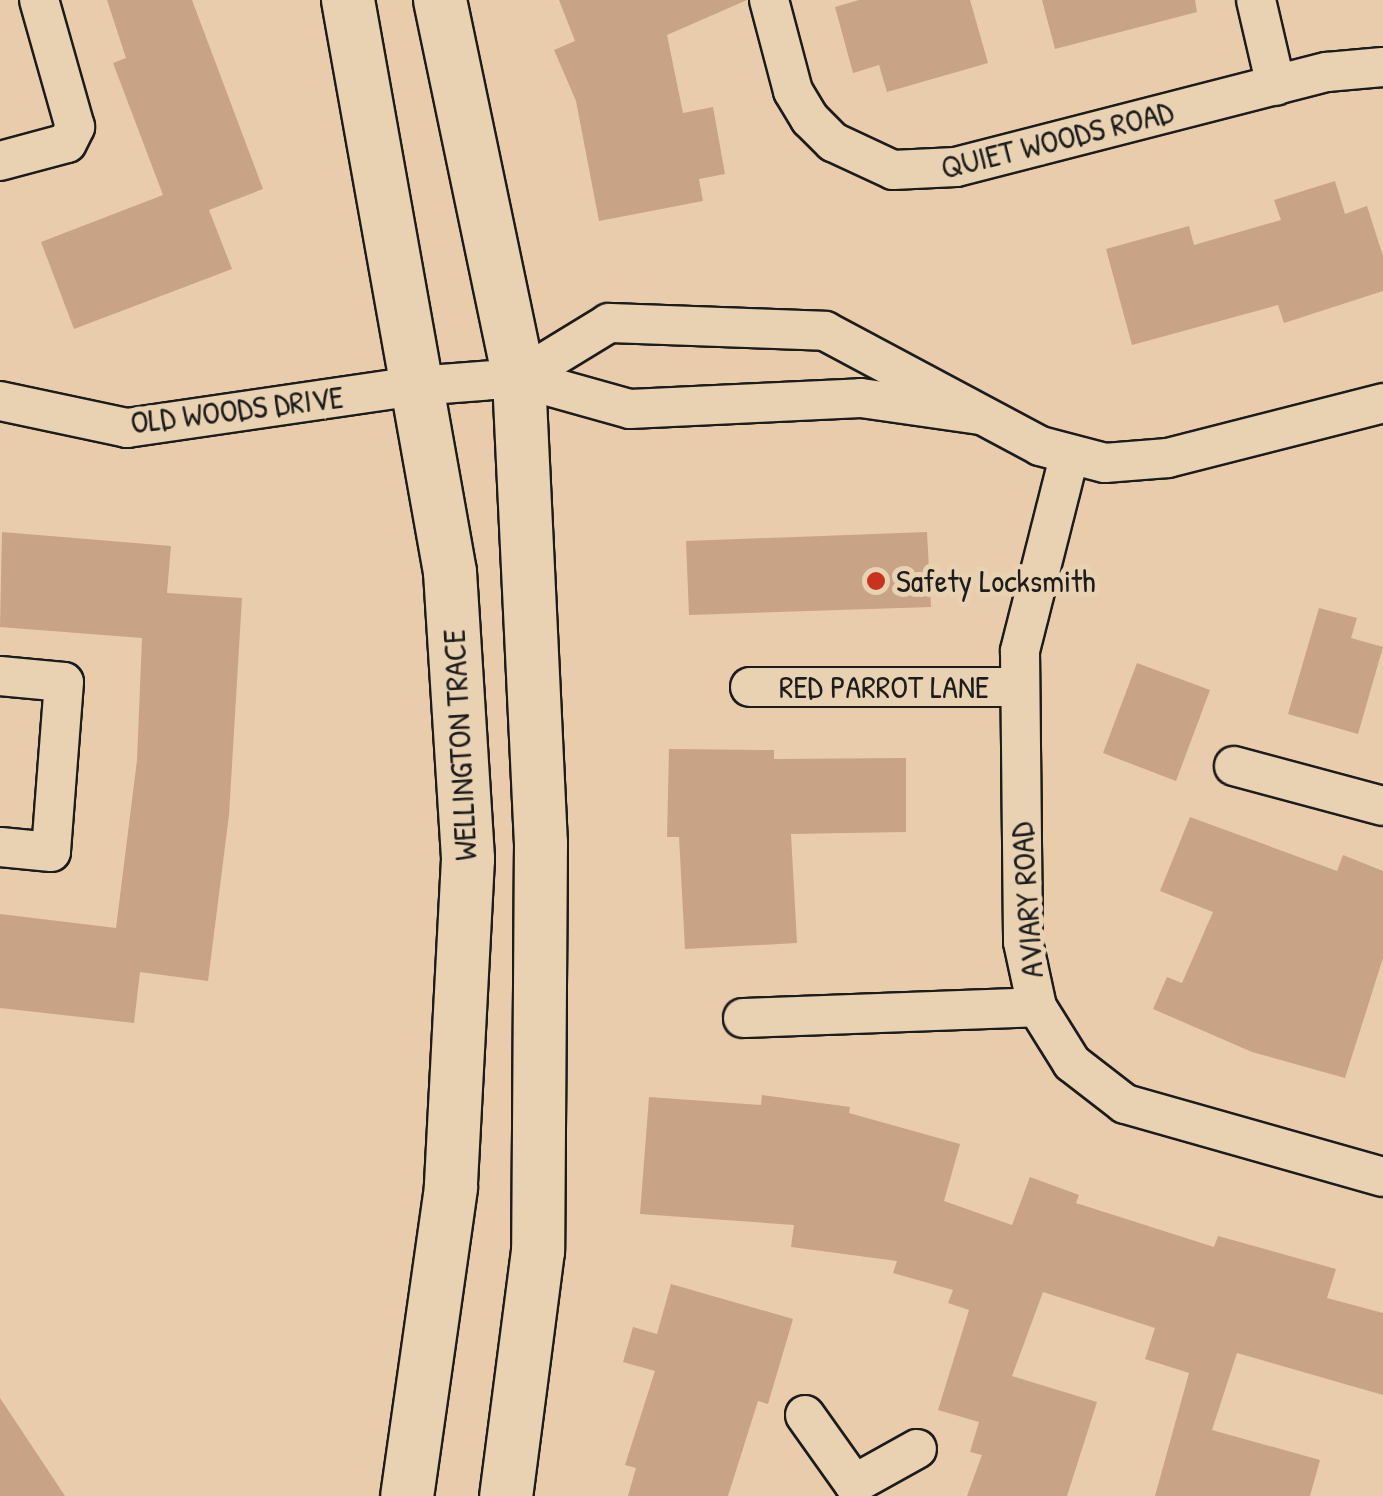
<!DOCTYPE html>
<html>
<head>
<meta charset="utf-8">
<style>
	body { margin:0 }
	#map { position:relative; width:1383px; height:1496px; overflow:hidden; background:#e9ccab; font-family:"Patrick Hand",sans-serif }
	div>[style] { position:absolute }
	.building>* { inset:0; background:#c9a386 }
	.roads { filter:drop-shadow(2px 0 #1c1c1c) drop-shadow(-2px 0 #1c1c1c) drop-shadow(0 2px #1c1c1c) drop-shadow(0 -2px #1c1c1c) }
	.street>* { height:38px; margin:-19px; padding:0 19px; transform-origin:19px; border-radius:19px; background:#e8d2b2 }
	.secondary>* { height:52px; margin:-26px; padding:0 26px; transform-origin:26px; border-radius:26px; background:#e8d2b2 }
	.dots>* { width:28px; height:28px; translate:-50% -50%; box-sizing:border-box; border:5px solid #e8d2b2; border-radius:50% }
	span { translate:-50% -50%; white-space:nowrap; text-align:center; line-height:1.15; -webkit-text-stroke:10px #e8d2b2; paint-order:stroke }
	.street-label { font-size:32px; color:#1c1c1c }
	.poi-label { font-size:32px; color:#1c1c1c }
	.left { translate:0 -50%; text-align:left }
</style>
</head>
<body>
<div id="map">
	<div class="building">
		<div style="clip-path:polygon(107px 0,192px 0,263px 189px,209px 210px,232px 269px,74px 329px,41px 242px,163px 195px,113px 63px,126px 58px)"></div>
		<div style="clip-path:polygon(559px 0,747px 0,667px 35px,683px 113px,713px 107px,725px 174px,699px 179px,703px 201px,599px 221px,576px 101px,554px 50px,575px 41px)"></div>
		<div style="clip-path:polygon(859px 0,970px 0,988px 63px,887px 92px,879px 65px,853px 73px,835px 7px)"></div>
		<div style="clip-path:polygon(1042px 0,1195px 0,1197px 12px,1055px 49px)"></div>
		<div style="clip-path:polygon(1335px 181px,1345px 214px,1367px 206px,1383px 256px,1383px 291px,1284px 323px,1278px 305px,1132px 345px,1106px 249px,1189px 226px,1194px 245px,1281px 220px,1274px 200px)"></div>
		<div style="clip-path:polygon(2px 532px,171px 546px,167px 593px,242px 598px,229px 815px,208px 981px,140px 972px,134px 1023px,0 1008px,0 914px,116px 928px,137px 760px,142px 638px,0 627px)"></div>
		<div style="clip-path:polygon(927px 532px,931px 607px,689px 615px,686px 541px)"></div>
		<div style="clip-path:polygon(1319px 608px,1357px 618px,1351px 638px,1383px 647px,1358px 734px,1288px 714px)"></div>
		<div style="clip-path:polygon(1137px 663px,1210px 690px,1176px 781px,1103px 753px)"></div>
		<div style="clip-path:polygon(669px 749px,774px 750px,774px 759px,906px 758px,906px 832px,791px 834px,797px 943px,685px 949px,679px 837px,667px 837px)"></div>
		<div style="clip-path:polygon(1190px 817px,1337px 871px,1343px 855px,1383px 871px,1383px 958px,1345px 1078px,1252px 1052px,1153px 1009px,1167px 977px,1182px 983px,1213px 912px,1160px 891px)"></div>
		<div style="clip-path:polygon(762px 1095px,850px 1107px,849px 1113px,960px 1144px,944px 1201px,1012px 1225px,1030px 1177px,1079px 1195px,1076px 1203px,1214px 1247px,1218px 1236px,1336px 1269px,1327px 1298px,1383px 1313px,1383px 1395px,1237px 1353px,1212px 1430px,1320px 1460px,1310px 1496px,1155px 1496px,1189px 1373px,1145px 1359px,1155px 1328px,1043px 1292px,1012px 1376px,1097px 1402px,1067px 1496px,967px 1496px,982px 1455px,970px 1452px,979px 1422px,938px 1410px,969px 1310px,948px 1303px,953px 1290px,893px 1273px,897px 1261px,791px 1247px,794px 1225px,640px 1214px,649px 1097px,761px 1105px)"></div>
		<div style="clip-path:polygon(671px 1284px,793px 1319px,768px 1404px,758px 1401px,728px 1496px,628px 1496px,636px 1468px,625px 1465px,655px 1371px,623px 1362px,633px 1327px,657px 1334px)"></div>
		<div style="clip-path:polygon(0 1398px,65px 1496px,0 1496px)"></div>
	</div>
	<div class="roads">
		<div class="street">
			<div style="left:769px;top:0;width:94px;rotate:75.2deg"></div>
			<div style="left:793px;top:91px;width:33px;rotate:59deg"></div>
			<div style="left:810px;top:119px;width:33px;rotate:45deg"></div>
			<div style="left:833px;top:142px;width:66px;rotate:25deg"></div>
			<div style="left:893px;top:170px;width:63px;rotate:-2.7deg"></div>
			<div style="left:956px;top:167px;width:383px;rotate:-14.4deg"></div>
			<div style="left:1327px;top:72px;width:56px;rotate:-5.1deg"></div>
			<div style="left:1256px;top:0;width:88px;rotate:76.9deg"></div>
			<div style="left:0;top:161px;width:69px;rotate:-15deg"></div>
			<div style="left:67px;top:143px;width:18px;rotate:-63deg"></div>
			<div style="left:75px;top:127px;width:132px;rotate:-105.8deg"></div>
			<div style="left:519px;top:378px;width:105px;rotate:-31.4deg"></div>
			<div style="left:609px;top:323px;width:216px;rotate:2.1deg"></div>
			<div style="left:825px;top:331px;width:244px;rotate:28.1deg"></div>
			<div style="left:1040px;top:446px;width:67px;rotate:14.7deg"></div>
			<div style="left:1105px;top:463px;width:63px;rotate:-4.5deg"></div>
			<div style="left:1168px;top:458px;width:222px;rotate:-14.3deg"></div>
			<div style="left:0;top:401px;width:130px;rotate:12deg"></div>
			<div style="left:127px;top:428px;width:292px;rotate:-8.3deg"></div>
			<div style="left:416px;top:386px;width:103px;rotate:-4.4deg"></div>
			<div style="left:519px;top:378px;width:115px;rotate:15.6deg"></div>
			<div style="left:630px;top:409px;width:231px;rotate:-2.7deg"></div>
			<div style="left:861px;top:398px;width:120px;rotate:8.1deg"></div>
			<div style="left:1069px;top:457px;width:200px;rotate:104.2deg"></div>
			<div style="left:1020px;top:651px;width:291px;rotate:89.4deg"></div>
			<div style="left:1023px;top:942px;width:66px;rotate:77.8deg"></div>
			<div style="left:1037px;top:1007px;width:66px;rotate:58deg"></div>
			<div style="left:1072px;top:1063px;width:67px;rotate:37.7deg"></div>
			<div style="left:1125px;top:1104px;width:268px;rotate:15.8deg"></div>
			<div style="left:0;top:676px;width:64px;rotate:5.4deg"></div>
			<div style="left:64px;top:682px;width:170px;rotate:94.4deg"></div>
			<div style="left:51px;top:852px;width:51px;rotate:-174.4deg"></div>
			<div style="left:750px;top:687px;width:269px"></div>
			<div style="left:1234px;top:766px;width:154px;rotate:15deg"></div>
			<div style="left:743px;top:1018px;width:294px;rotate:-2.1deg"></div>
			<div style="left:805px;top:1415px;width:85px;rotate:54.6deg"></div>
			<div style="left:854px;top:1484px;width:72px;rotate:-29.1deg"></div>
		</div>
		<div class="secondary">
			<div style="left:348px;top:0;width:581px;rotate:79.89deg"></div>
			<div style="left:450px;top:572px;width:288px;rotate:86.4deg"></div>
			<div style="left:468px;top:859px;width:329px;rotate:93deg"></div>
			<div style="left:451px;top:1188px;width:311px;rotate:98.1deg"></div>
			<div style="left:440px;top:0;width:386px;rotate:78.2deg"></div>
			<div style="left:519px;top:378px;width:466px;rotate:87.3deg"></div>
			<div style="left:541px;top:843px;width:408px;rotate:90.4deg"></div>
			<div style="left:538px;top:1251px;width:247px;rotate:97.4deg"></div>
		</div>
	</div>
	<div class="dots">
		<div style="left:876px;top:581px;background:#c8321e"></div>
	</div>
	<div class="street-label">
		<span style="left:1057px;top:140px;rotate:-14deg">QUIET WOODS ROAD</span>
		<span style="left:237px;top:410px;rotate:-7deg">OLD WOODS DRIVE</span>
		<span style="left:884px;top:687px">RED PARROT LANE</span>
		<span style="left:460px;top:745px;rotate:-93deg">WELLINGTON TRACE</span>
		<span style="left:1027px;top:900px;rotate:-94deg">AVIARY ROAD</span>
	</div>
	<div class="poi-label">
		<span class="left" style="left:896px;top:581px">Safety Locksmith</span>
	</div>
</div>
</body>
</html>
